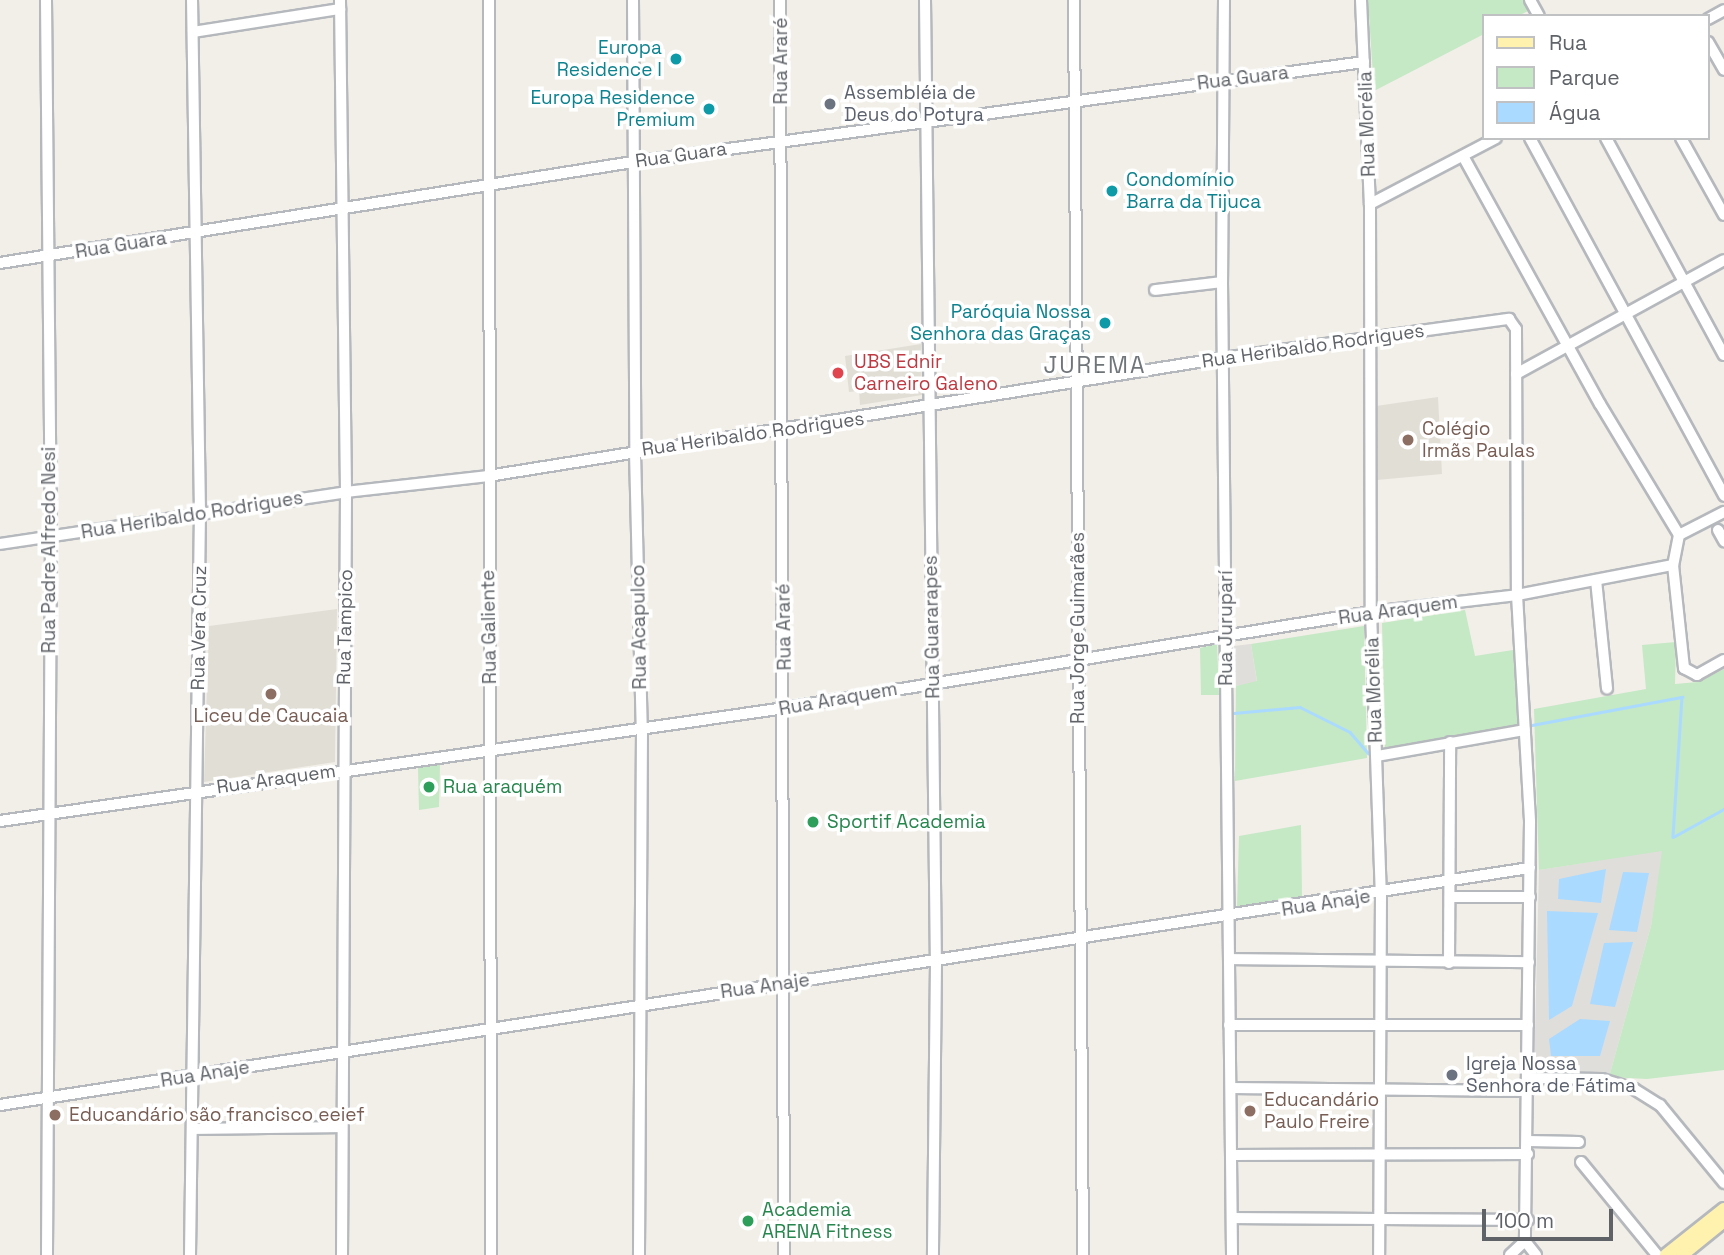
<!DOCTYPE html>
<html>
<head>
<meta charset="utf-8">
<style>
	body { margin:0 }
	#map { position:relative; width:1724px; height:1255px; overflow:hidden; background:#f1efe8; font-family:"Space Grotesk",sans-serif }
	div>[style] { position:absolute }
	.industrial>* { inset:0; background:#e0deda }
	.education>* { inset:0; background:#e1ded6 }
	.green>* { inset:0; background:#c5e8c5 }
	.water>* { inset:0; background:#aadaff }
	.stream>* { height:2.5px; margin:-1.25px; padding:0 1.25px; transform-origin:1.25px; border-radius:1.25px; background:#aadaff }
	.roads { filter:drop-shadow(2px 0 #b5b8bc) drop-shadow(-2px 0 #b5b8bc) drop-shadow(0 2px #b5b8bc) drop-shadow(0 -2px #b5b8bc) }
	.minor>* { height:10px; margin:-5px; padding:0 5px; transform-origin:5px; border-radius:5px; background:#fff }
	.major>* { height:12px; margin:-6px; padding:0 6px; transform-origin:6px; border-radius:6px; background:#fff2af }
	.dots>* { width:19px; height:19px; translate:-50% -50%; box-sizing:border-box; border:4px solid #fff; border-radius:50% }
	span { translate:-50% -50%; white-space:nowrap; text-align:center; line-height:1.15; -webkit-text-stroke:7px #fff; paint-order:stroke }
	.culture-label { font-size:19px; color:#0d838f }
	.right { translate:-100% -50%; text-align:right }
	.left { translate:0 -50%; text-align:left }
	.street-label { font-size:19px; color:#5f6368 }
	.worship-label { font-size:19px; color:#5b616d }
	.health-label { font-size:19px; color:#be3a42 }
	.education-label { font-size:19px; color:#785e54 }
	.leisure-label { font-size:19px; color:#27864d }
	.quarter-label { font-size:23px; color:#70757a; letter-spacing:2px }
	.legend { position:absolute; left:1482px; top:14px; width:228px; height:126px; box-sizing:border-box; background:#fff; border:2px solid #bfc1c3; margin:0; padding:9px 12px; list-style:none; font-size:21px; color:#5f6368 }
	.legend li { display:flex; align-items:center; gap:14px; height:35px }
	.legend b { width:35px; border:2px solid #bfc1c3 }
	.scale { position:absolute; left:1482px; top:1209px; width:131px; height:32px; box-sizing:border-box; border:4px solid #5f6368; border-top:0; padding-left:9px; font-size:21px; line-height:24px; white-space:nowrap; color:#5f6368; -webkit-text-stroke:5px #fff; paint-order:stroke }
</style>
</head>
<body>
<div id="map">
	<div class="industrial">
		<div style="clip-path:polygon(1251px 644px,1257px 682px,1236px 686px,1234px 646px)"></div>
		<div style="clip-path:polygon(1663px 850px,1651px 926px,1609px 1077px,1534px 1074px,1539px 870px)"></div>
	</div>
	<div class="education">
		<div style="clip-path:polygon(921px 344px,922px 395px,860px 405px,859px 391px,849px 392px,845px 356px)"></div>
		<div style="clip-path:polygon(1438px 397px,1442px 474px,1377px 480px,1376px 406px)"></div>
		<div style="clip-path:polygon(337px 609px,335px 762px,204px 782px,209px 626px)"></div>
	</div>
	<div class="green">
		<div style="clip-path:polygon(1368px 0,1524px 0,1530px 10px,1518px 16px,1484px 16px,1484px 34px,1374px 91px)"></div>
		<div style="clip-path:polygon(1465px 610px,1475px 656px,1513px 650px,1518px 735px,1385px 752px,1382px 623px)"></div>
		<div style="clip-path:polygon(1364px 626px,1367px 758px,1235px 781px,1236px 686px,1257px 681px,1251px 644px)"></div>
		<div style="clip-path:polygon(1676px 642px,1675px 684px,1698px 682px,1724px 669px,1724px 1070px,1647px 1079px,1609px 1077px,1651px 926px,1662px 851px,1539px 870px,1534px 709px,1646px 689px,1642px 645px)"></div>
		<div style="clip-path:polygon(1217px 644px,1219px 695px,1201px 695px,1200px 648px)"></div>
		<div style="clip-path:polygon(440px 764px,439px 807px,419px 810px,418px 767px)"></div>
		<div style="clip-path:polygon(1301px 825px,1302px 899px,1237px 908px,1239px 836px)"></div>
	</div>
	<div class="water">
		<div style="clip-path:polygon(1606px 869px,1601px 903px,1558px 899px,1559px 879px)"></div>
		<div style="clip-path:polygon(1623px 872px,1649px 873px,1637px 932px,1609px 930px)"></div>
		<div style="clip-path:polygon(1547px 911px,1598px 913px,1572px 1006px,1549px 1020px)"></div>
		<div style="clip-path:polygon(1633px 942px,1615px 1007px,1590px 1004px,1604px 943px)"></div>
		<div style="clip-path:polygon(1580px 1019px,1610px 1021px,1600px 1056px,1551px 1056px,1549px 1039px)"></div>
	</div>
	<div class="stream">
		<div style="left:1234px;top:713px;width:66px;rotate:-5.2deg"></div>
		<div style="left:1300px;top:707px;width:56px;rotate:26.6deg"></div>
		<div style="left:1350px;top:732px;width:28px;rotate:49deg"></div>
		<div style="left:1532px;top:725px;width:153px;rotate:-10.6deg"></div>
		<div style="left:1682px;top:697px;width:140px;rotate:93.7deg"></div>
		<div style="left:1673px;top:837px;width:58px;rotate:-28.8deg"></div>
		<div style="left:1405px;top:746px;width:114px;rotate:-10.1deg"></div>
	</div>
	<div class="roads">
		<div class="minor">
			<div style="left:46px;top:0;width:537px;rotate:89.47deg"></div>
			<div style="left:51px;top:537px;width:718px;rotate:90.32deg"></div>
			<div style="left:340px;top:0;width:492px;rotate:89.3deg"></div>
			<div style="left:346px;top:492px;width:763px;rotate:90.3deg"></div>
			<div style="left:489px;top:0;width:1255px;rotate:89.91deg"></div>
			<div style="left:633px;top:0;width:452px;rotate:89.7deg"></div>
			<div style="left:635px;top:452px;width:278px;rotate:88.6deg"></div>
			<div style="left:642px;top:730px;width:525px;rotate:90.33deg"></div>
			<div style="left:780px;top:0;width:1255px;rotate:89.82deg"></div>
			<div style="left:925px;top:0;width:963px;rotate:89.35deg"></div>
			<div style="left:936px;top:963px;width:292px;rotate:90.6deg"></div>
			<div style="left:1074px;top:0;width:1255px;rotate:89.59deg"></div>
			<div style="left:1224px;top:0;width:282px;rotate:90.4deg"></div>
			<div style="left:1222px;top:282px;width:973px;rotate:89.41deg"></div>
			<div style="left:1361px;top:0;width:204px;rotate:87.5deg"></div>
			<div style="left:1370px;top:204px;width:408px;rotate:89.9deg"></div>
			<div style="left:1371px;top:612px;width:282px;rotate:88deg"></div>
			<div style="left:1381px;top:894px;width:361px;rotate:90.3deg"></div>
			<div style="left:1530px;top:0;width:18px;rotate:61deg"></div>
			<div style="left:1708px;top:19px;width:18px;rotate:-29deg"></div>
			<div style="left:193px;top:32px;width:149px;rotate:-8.9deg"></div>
			<div style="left:1708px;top:42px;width:32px;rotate:60deg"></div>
			<div style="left:1530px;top:138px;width:407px;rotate:61.5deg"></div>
			<div style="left:1606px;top:138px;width:247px;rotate:61.5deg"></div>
			<div style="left:1681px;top:138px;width:88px;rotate:60.8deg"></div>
			<div style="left:1463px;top:156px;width:283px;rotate:61.1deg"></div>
			<div style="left:1600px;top:404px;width:153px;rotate:58.9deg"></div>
			<div style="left:1679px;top:535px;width:31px;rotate:101deg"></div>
			<div style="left:1673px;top:565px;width:104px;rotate:83.9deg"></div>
			<div style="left:1684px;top:668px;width:15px;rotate:28deg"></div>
			<div style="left:1697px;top:675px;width:31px;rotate:-29deg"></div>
			<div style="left:1370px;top:204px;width:142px;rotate:-27.6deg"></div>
			<div style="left:0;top:263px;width:641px;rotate:-9.07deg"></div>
			<div style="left:633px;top:162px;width:738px;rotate:-7.79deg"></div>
			<div style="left:1155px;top:290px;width:67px;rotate:-6.8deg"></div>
			<div style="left:1516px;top:374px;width:237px;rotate:-28.7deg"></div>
			<div style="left:1718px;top:530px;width:13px;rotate:61deg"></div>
			<div style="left:1679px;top:535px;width:51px;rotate:-27.1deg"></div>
			<div style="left:0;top:544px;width:350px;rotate:-8.5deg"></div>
			<div style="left:346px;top:492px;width:143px;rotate:-6.4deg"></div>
			<div style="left:488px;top:476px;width:744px;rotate:-9.12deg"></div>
			<div style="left:1223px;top:358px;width:289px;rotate:-7.8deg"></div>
			<div style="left:1509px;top:319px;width:12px;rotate:55deg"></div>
			<div style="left:1516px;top:329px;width:266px;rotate:89.8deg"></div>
			<div style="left:1517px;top:595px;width:227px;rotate:86.7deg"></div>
			<div style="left:1530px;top:822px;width:419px;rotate:90.7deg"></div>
			<div style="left:1525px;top:1241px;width:18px;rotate:52deg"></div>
			<div style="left:1596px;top:580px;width:109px;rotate:84.2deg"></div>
			<div style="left:1377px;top:756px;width:150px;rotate:-10deg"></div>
			<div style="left:0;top:821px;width:793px;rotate:-8.19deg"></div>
			<div style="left:785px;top:708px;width:594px;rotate:-9.3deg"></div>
			<div style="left:1371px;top:612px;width:147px;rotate:-6.6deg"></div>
			<div style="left:1517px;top:595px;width:159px;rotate:-10.9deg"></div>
			<div style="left:1450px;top:897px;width:80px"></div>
			<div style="left:1229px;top:959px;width:300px;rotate:0.6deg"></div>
			<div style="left:1449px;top:963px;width:221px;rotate:-89.7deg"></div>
			<div style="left:1229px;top:1025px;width:299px"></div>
			<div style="left:1528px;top:1078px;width:74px;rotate:0.8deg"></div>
			<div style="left:1602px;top:1079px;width:34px;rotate:17deg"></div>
			<div style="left:1634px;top:1089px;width:31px;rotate:32deg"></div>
			<div style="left:1660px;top:1105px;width:101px;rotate:50.6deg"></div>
			<div style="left:1231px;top:1088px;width:297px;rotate:0.6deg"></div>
			<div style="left:0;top:1105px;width:1548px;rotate:-8.81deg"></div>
			<div style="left:195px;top:1129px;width:146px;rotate:-0.8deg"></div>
			<div style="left:1528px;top:1141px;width:51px;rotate:1.1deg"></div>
			<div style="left:1231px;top:1155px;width:297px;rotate:-0.2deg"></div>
			<div style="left:1581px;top:1162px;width:120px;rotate:50.7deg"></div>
			<div style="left:1232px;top:1218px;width:296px;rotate:0.4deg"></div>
			<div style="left:190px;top:1255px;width:742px;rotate:-89.23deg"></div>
			<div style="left:200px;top:513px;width:513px;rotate:-90.89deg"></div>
			<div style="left:1510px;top:1255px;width:21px;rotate:-43deg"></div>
		</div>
		<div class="major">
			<div style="left:1666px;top:1255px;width:74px;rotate:-38.4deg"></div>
			<div style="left:1682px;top:1255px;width:54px;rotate:-39deg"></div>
		</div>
	</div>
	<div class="dots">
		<div style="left:676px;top:59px;background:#0f9aa8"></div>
		<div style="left:830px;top:104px;background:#6b7280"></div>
		<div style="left:709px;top:109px;background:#0f9aa8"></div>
		<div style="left:1112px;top:191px;background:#0f9aa8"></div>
		<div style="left:1105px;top:323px;background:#0f9aa8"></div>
		<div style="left:838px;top:373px;background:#e0444e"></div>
		<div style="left:1408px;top:440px;background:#8d6e63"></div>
		<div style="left:271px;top:694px;background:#8d6e63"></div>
		<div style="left:429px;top:787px;background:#2e9e5b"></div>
		<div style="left:813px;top:822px;background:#2e9e5b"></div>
		<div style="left:1452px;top:1075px;background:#6b7280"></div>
		<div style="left:1250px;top:1111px;background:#8d6e63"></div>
		<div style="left:55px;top:1115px;background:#8d6e63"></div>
		<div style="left:748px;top:1221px;background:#2e9e5b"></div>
	</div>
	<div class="culture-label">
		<span class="right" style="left:662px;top:59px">Europa<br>Residence I</span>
		<span class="right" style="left:695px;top:109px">Europa Residence<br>Premium</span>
		<span class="left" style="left:1126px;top:191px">Condomínio<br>Barra da Tijuca</span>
		<span class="right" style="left:1091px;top:323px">Paróquia Nossa<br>Senhora das Graças</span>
	</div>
	<div class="street-label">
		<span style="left:781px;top:61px;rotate:-90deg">Rua Araré</span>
		<span style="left:1243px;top:78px;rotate:-7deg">Rua Guara</span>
		<span style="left:1367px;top:124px;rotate:-92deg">Rua Morélia</span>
		<span style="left:681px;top:155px;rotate:-8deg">Rua Guara</span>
		<span style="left:121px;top:245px;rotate:-9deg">Rua Guara</span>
		<span style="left:1313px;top:346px;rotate:-8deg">Rua Heribaldo Rodrigues</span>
		<span style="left:753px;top:434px;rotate:-8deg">Rua Heribaldo Rodrigues</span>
		<span style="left:192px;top:515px;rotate:-9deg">Rua Heribaldo Rodrigues</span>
		<span style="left:49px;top:550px;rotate:-90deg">Rua Padre Alfredo Nesi</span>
		<span style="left:1398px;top:610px;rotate:-8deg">Rua Araquem</span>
		<span style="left:345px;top:627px;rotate:-89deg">Rua Tampico</span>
		<span style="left:489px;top:627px;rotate:-91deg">Rua Galiente</span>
		<span style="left:639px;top:627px;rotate:-91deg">Rua Acapulco</span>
		<span style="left:784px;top:627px;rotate:-91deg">Rua Araré</span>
		<span style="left:932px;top:627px;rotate:-91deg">Rua Guararapes</span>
		<span style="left:199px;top:628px;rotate:-89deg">Rua Vera Cruz</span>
		<span style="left:1078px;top:628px;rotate:-90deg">Rua Jorge Guimarães</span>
		<span style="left:1226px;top:628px;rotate:-90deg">Rua Juruparí</span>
		<span style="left:1374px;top:690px;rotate:-92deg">Rua Morélia</span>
		<span style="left:838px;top:699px;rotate:-10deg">Rua Araquem</span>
		<span style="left:276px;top:779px;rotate:-8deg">Rua Araquem</span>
		<span style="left:1326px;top:903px;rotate:-9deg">Rua Anaje</span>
		<span style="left:765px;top:986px;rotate:-8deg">Rua Anaje</span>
		<span style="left:205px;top:1074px;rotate:-9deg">Rua Anaje</span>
	</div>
	<div class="worship-label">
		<span class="left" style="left:844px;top:104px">Assembléia de<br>Deus do Potyra</span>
		<span class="left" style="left:1466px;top:1075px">Igreja Nossa<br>Senhora de Fátima</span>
	</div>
	<div class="health-label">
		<span class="left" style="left:854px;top:373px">UBS Ednir<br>Carneiro Galeno</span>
	</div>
	<div class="education-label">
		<span class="left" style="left:1422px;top:440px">Colégio<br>Irmãs Paulas</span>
		<span style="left:271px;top:716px">Liceu de Caucaia</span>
		<span class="left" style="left:1264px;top:1111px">Educandário<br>Paulo Freire</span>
		<span class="left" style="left:69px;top:1115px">Educandário são francisco eeief</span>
	</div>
	<div class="leisure-label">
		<span class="left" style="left:443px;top:787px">Rua araquém</span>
		<span class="left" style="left:827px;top:822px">Sportif Academia</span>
		<span class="left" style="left:762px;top:1221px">Academia<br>ARENA Fitness</span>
	</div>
	<div class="quarter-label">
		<span style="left:1095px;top:365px">JUREMA</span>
	</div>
	<ul class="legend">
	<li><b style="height:9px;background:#fff2af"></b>Rua</li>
	<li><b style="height:19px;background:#c5e8c5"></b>Parque</li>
	<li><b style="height:19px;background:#aadaff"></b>Água</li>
	</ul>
	<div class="scale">100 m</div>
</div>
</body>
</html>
